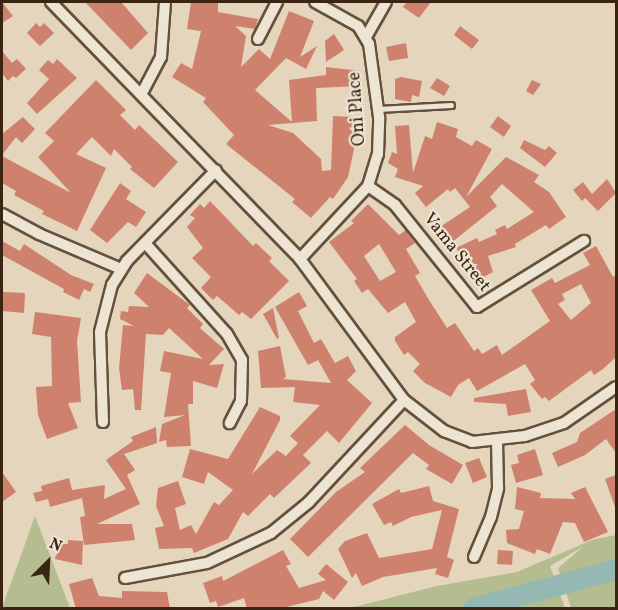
<!DOCTYPE html>
<html>
<head>
<meta charset="utf-8">
<style>
	body { margin:0 }
	#map { position:relative; width:618px; height:610px; overflow:hidden; background:#e4d5bc; font-family:Vollkorn,serif }
	div>[style] { position:absolute }
	.green>* { inset:0; background:#b5bd90 }
	.river>* { height:21px; margin:-10.5px; padding:0 10.5px; transform-origin:10.5px; border-radius:10.5px; background:#95b8b2 }
	.building>* { inset:0; background:#ce826e }
	.roads { filter:drop-shadow(2px 0 #64513c) drop-shadow(-2px 0 #64513c) drop-shadow(0 2px #64513c) drop-shadow(0 -2px #64513c) }
	.service>* { height:5px; margin:-2.5px; padding:0 2.5px; transform-origin:2.5px; border-radius:2.5px; background:#ede4d3 }
	.minor>* { height:10px; margin:-5px; padding:0 5px; transform-origin:5px; border-radius:5px; background:#ede4d3 }
	span { translate:-50% -50%; white-space:nowrap; text-align:center; line-height:1.15; -webkit-text-stroke:4.5px #ede4d3; paint-order:stroke }
	.street-label { font-size:18px; color:#392512 }
	.frame { position:absolute; inset:0; border:3px solid #392512; pointer-events:none }
	.north { position:absolute; left:18px; top:532px; width:60px; height:60px; -webkit-text-stroke:4px #ede4d3; paint-order:stroke; rotate:24deg; font-size:16px; font-weight:700; line-height:24px; text-align:center; color:#392512 }
	.north::after { content:''; display:block; margin:auto; width:21px; height:27px; background:#392512; clip-path:polygon(50% 0,100% 100%,50% 72%,0 100%) }
</style>
</head>
<body>
<div id="map">
	<div class="green">
		<div style="clip-path:polygon(35px 516px,70px 608px,2px 608px)"></div>
		<div style="clip-path:polygon(616px 535px,616px 608px,571px 608px,558px 568px,584px 546px,550px 566px,565px 608px,350px 608px,437px 586px,517px 572px,592px 540px)"></div>
	</div>
	<div class="river">
		<div style="left:473px;top:608px;width:148px;rotate:-15.3deg"></div>
	</div>
	<div class="building">
		<div style="clip-path:polygon(2px 2px,13px 16px,2px 23px)"></div>
		<div style="clip-path:polygon(85px 2px,121px 2px,148px 33px,131px 50px)"></div>
		<div style="clip-path:polygon(191px 2px,218px 2px,218px 12px,258px 19px,255px 29px,235px 26px,246px 36px,241px 67px,259px 49px,270px 59px,289px 11px,314px 21px,300px 57px,317px 46px,306px 69px,286px 58px,255px 90px,292px 122px,289px 80px,326px 75px,326px 67px,360px 71px,361px 86px,316px 88px,317px 121px,268px 125px,293px 133px,321px 159px,322px 171px,331px 170px,333px 116px,353px 117px,354px 149px,348px 177px,333px 199px,330px 197px,311px 218px,292px 202px,295px 199px,226px 144px,234px 135px,203px 102px,206px 98px,172px 77px,181px 63px,192px 69px,201px 31px,187px 29px)"></div>
		<div style="clip-path:polygon(407px 2px,431px 2px,419px 18px,403px 7px)"></div>
		<div style="clip-path:polygon(36px 23px,40px 27px,44px 23px,54px 33px,40px 46px,27px 33px)"></div>
		<div style="clip-path:polygon(460px 26px,479px 40px,472px 49px,454px 35px)"></div>
		<div style="clip-path:polygon(334px 34px,344px 50px,326px 62px,325px 41px)"></div>
		<div style="clip-path:polygon(406px 43px,408px 58px,389px 61px,386px 47px)"></div>
		<div style="clip-path:polygon(2px 51px,12px 63px,17px 59px,26px 69px,16px 78px,13px 76px,8px 81px,2px 73px)"></div>
		<div style="clip-path:polygon(57px 59px,77px 78px,37px 114px,27px 103px,49px 79px,39px 70px,48px 60px,53px 64px)"></div>
		<div style="clip-path:polygon(401px 77px,422px 81px,419px 97px,412px 95px,411px 102px,395px 99px,395px 79px)"></div>
		<div style="clip-path:polygon(437px 78px,450px 86px,444px 96px,430px 88px)"></div>
		<div style="clip-path:polygon(96px 80px,126px 110px,120px 115px,135px 130px,139px 125px,178px 162px,154px 188px,130px 169px,132px 167px,114px 149px,111px 156px,92px 137px,76px 154px,106px 168px,77px 231px,42px 214px,44px 211px,14px 195px,16px 191px,2px 183px,2px 156px,71px 193px,38px 157px,54px 141px,45px 133px)"></div>
		<div style="clip-path:polygon(532px 80px,541px 84px,533px 95px,526px 91px)"></div>
		<div style="clip-path:polygon(498px 116px,511px 126px,504px 137px,490px 127px)"></div>
		<div style="clip-path:polygon(23px 117px,35px 129px,22px 143px,16px 137px,2px 155px,2px 134px)"></div>
		<div style="clip-path:polygon(437px 122px,458px 129px,456px 137px,472px 146px,476px 140px,492px 149px,466px 197px,506px 157px,539px 175px,534px 182px,549px 192px,566px 217px,549px 229px,546px 225px,515px 244px,516px 247px,488px 256px,493px 272px,478px 280px,456px 248px,477px 238px,479px 242px,497px 234px,495px 230px,505px 225px,507px 229px,534px 212px,502px 184px,490px 197px,497px 206px,451px 243px,440px 227px,470px 207px,455px 188px,450px 192px,448px 189px,426px 207px,415px 193px,423px 186px,395px 177px,398px 169px,388px 163px,392px 152px,397px 154px,395px 126px,409px 125px,413px 173px,425px 136px,432px 139px)"></div>
		<div style="clip-path:polygon(524px 140px,545px 150px,549px 146px,557px 153px,545px 167px,520px 148px)"></div>
		<div style="clip-path:polygon(607px 179px,616px 193px,598px 211px,585px 198px,582px 201px,573px 190px,583px 182px,592px 194px)"></div>
		<div style="clip-path:polygon(120px 183px,131px 191px,126px 199px,146px 212px,136px 227px,128px 222px,107px 243px,90px 230px)"></div>
		<div style="clip-path:polygon(210px 201px,253px 246px,256px 243px,272px 258px,269px 261px,289px 281px,251px 319px,242px 312px,239px 315px,217px 296px,213px 300px,201px 288px,211px 277px,192px 258px,203px 248px,187px 227px,195px 218px,190px 215px,200px 204px,204px 208px)"></div>
		<div style="clip-path:polygon(evenodd,368px 204px,399px 235px,406px 230px,409px 235px,415px 243px,406px 249px,420px 273px,415px 276px,429px 300px,447px 328px,455px 323px,474px 351px,478px 348px,482px 354px,497px 345px,502px 355px,550px 321px,531px 290px,552px 278px,555px 283px,590px 265px,583px 253px,596px 246px,613px 277px,616px 275px,616px 357px,603px 369px,594px 375px,591px 370px,549px 401px,545px 397px,542px 399px,530px 384px,535px 380px,525px 364px,477px 391px,469px 378px,458px 385px,451px 397px,425px 383px,413px 371px,420px 364px,408px 352px,404px 355px,395px 341px,395px 337px,416px 322px,405px 302px,388px 313px,368px 289px,362px 293px,354px 281px,357px 279px,329px 242px,354px 223px,351px 221px,368px 204px,379px 244px,396px 272px,380px 281px,364px 256px,379px 244px,368px 204px,581px 284px,591px 303px,571px 320px,558px 304px,565px 300px,562px 294px,581px 284px)"></div>
		<div style="clip-path:polygon(2px 241px,20px 251px,24px 244px,71px 275px,94px 284px,90px 292px,84px 289px,79px 300px,63px 292px,64px 289px,2px 255px)"></div>
		<div style="clip-path:polygon(147px 273px,190px 305px,187px 308px,203px 324px,200px 328px,224px 349px,209px 365px,224px 364px,217px 388px,193px 381px,193px 404px,188px 404px,191px 446px,167px 447px,166px 440px,159px 442px,162px 424px,185px 415px,164px 417px,171px 373px,160px 371px,164px 351px,203px 359px,169px 328px,163px 335px,146px 334px,141px 410px,135px 410px,133px 389px,122px 390px,119px 368px,123px 325px,134px 326px,120px 319px,121px 311px,128px 312px,129px 306px,149px 307px,134px 293px)"></div>
		<div style="clip-path:polygon(2px 292px,25px 293px,24px 313px,2px 311px)"></div>
		<div style="clip-path:polygon(299px 292px,307px 306px,298px 311px,314px 343px,321px 339px,335px 363px,348px 356px,356px 371px,347px 380px,372px 403px,339px 443px,327px 431px,303px 455px,311px 463px,274px 498px,270px 494px,248px 516px,243px 512px,228px 539px,194px 553px,192px 548px,159px 549px,155px 528px,164px 526px,156px 506px,158px 488px,178px 481px,186px 504px,175px 508px,180px 530px,191px 525px,196px 534px,214px 502px,219px 505px,233px 490px,208px 472px,204px 484px,182px 477px,190px 449px,228px 459px,260px 407px,280px 416px,280px 420px,252px 474px,277px 450px,286px 456px,298px 443px,290px 436px,320px 405px,293px 402px,295px 387px,261px 388px,258px 351px,280px 346px,286px 377px,283px 379px,331px 383px,318px 360px,308px 365px,275px 307px)"></div>
		<div style="clip-path:polygon(273px 308px,279px 338px,277px 339px,263px 314px)"></div>
		<div style="clip-path:polygon(35px 312px,81px 318px,77px 341px,81px 402px,68px 403px,78px 428px,47px 439px,38px 415px,36px 387px,52px 386px,51px 337px,32px 334px)"></div>
		<div style="clip-path:polygon(526px 389px,531px 412px,508px 416px,506px 404px,474px 402px,474px 398px)"></div>
		<div style="clip-path:polygon(616px 409px,616px 453px,606px 439px,585px 455px,558px 467px,552px 453px,577px 442px,580px 433px)"></div>
		<div style="clip-path:polygon(405px 425px,429px 445px,463px 465px,452px 484px,426px 469px,429px 465px,413px 453px,308px 557px,290px 539px,336px 492px,365px 472px,360px 468px)"></div>
		<div style="clip-path:polygon(156px 427px,157px 443px,124px 454px,135px 470px,127px 475px,140px 504px,97px 524px,132px 524px,135px 540px,84px 545px,80px 517px,85px 516px,82px 498px,50px 507px,48px 499px,36px 502px,33px 493px,42px 491px,41px 486px,69px 478px,72px 490px,105px 485px,104px 499px,126px 489px,106px 460px,133px 441px,131px 437px)"></div>
		<div style="clip-path:polygon(535px 449px,543px 475px,516px 483px,511px 465px,519px 463px,517px 455px)"></div>
		<div style="clip-path:polygon(479px 458px,487px 477px,473px 483px,465px 463px)"></div>
		<div style="clip-path:polygon(2px 472px,16px 492px,2px 502px)"></div>
		<div style="clip-path:polygon(616px 475px,616px 507px,615px 507px,605px 479px)"></div>
		<div style="clip-path:polygon(429px 486px,433px 501px,459px 509px,447px 557px,454px 560px,448px 578px,435px 574px,437px 568px,383px 577px,362px 586px,356px 573px,352px 578px,338px 549px,345px 541px,367px 533px,379px 558px,432px 549px,442px 510px,411px 517px,393px 526px,391px 522px,384px 525px,372px 504px,399px 489px,401px 493px)"></div>
		<div style="clip-path:polygon(517px 487px,541px 493px,540px 498px,575px 499px,571px 493px,585px 487px,608px 532px,584px 542px,575px 523px,563px 522px,550px 554px,537px 549px,535px 554px,507px 543px,506px 530px,519px 529px,524px 511px,515px 509px)"></div>
		<div style="clip-path:polygon(68px 540px,83px 541px,82px 565px,55px 559px,58px 544px,68px 544px)"></div>
		<div style="clip-path:polygon(283px 550px,291px 564px,286px 566px,299px 588px,326px 580px,318px 574px,326px 564px,348px 582px,334px 600px,323px 591px,319px 599px,278px 609px,247px 609px,244px 598px,218px 607px,216px 601px,210px 603px,203px 583px,222px 576px,223px 581px)"></div>
		<div style="clip-path:polygon(498px 550px,513px 551px,512px 565px,497px 564px)"></div>
		<div style="clip-path:polygon(92px 578px,99px 596px,122px 598px,122px 591px,167px 592px,170px 609px,76px 609px,69px 584px)"></div>
	</div>
	<div class="roads">
		<div class="service">
			<div style="left:378px;top:109px;width:73px;rotate:-3.1deg"></div>
		</div>
		<div class="minor">
			<div style="left:51px;top:2px;width:358px;rotate:45.9deg"></div>
			<div style="left:300px;top:259px;width:175px;rotate:53.6deg"></div>
			<div style="left:404px;top:400px;width:51px;rotate:37.8deg"></div>
			<div style="left:444px;top:431px;width:30px;rotate:21deg"></div>
			<div style="left:472px;top:442px;width:53px;rotate:-6.5deg"></div>
			<div style="left:525px;top:436px;width:41px;rotate:-18.4deg"></div>
			<div style="left:564px;top:423px;width:63px;rotate:-34.7deg"></div>
			<div style="left:366px;top:37px;width:40px;rotate:-60.3deg"></div>
			<div style="left:258px;top:39px;width:42px;rotate:-62.8deg"></div>
			<div style="left:142px;top:93px;width:41px;rotate:-62.2deg"></div>
			<div style="left:161px;top:57px;width:55px;rotate:-85.8deg"></div>
			<div style="left:368px;top:186px;width:33px;rotate:35deg"></div>
			<div style="left:395px;top:205px;width:131px;rotate:51.2deg"></div>
			<div style="left:477px;top:307px;width:126px;rotate:-31.7deg"></div>
			<div style="left:2px;top:214px;width:42px;rotate:28.4deg"></div>
			<div style="left:39px;top:234px;width:89px;rotate:23.1deg"></div>
			<div style="left:145px;top:243px;width:122px;rotate:48deg"></div>
			<div style="left:227px;top:334px;width:30px;rotate:60deg"></div>
			<div style="left:242px;top:360px;width:41px;rotate:91.4deg"></div>
			<div style="left:241px;top:401px;width:25px;rotate:117deg"></div>
			<div style="left:300px;top:259px;width:100px;rotate:-47deg"></div>
			<div style="left:368px;top:186px;width:34px;rotate:-73deg"></div>
			<div style="left:378px;top:154px;width:37px;rotate:-88deg"></div>
			<div style="left:379px;top:117px;width:74px;rotate:-97.8deg"></div>
			<div style="left:369px;top:44px;width:21px;rotate:-121deg"></div>
			<div style="left:358px;top:26px;width:49px;rotate:-150.8deg"></div>
			<div style="left:103px;top:422px;width:90px;rotate:-91.9deg"></div>
			<div style="left:100px;top:332px;width:49px;rotate:-75.7deg"></div>
			<div style="left:112px;top:285px;width:28px;rotate:-58deg"></div>
			<div style="left:127px;top:261px;width:127px;rotate:-45.6deg"></div>
			<div style="left:474px;top:557px;width:43px;rotate:-67deg"></div>
			<div style="left:491px;top:517px;width:30px;rotate:-76deg"></div>
			<div style="left:498px;top:488px;width:47px;rotate:-91.2deg"></div>
			<div style="left:125px;top:578px;width:83px;rotate:-10.4deg"></div>
			<div style="left:207px;top:563px;width:71px;rotate:-25.1deg"></div>
			<div style="left:271px;top:533px;width:49px;rotate:-39.2deg"></div>
			<div style="left:309px;top:502px;width:139px;rotate:-47deg"></div>
		</div>
	</div>
	<div class="street-label">
		<span style="left:358px;top:109px;rotate:-94deg">Oni Place</span>
		<span style="left:456px;top:253px;rotate:51deg">Vama Street</span>
	</div>
	<div class="frame"></div>
	<div class="north">N</div>
</div>
</body>
</html>
